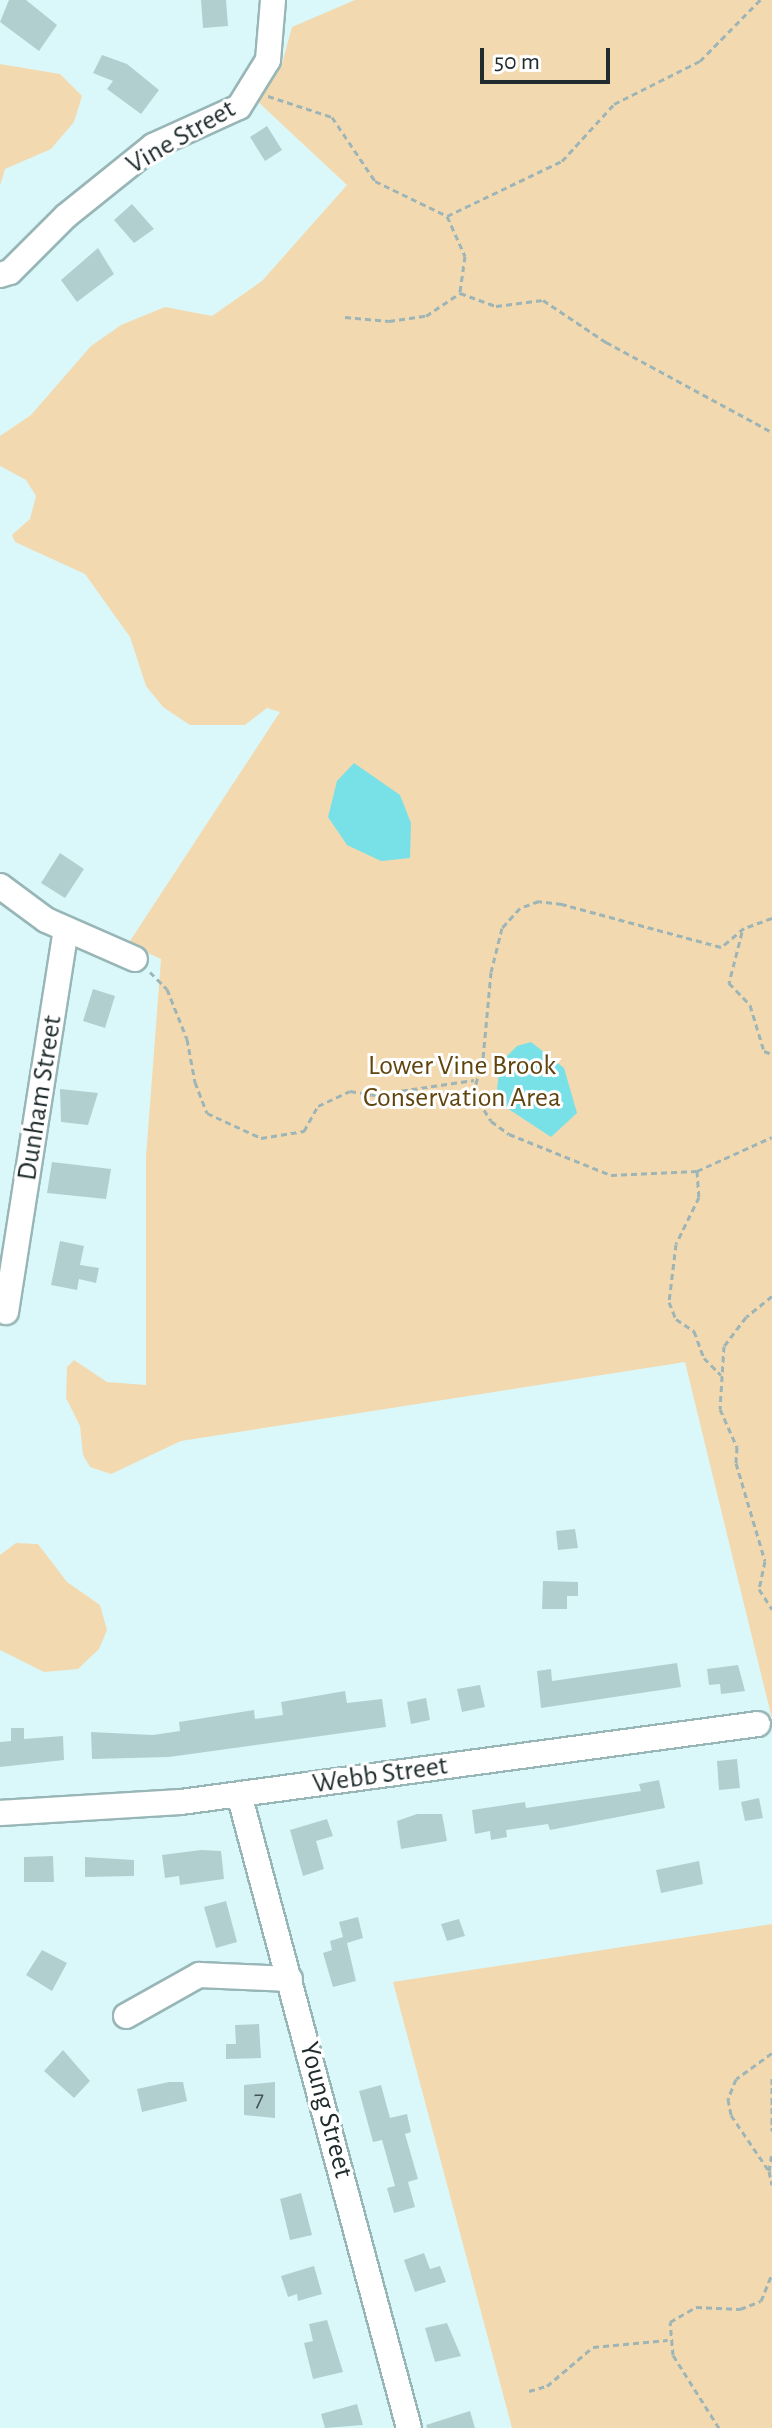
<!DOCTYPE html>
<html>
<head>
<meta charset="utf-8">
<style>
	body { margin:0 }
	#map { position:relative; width:772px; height:2428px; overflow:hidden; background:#daf8fa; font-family:"Alegreya Sans",sans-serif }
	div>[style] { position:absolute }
	.green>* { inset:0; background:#f3d9b0 }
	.water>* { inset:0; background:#77e1e7 }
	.building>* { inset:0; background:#b2cfd0 }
	.path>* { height:3px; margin-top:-1.5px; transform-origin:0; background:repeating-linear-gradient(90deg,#9db5b6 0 6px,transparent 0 10px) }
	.roads { filter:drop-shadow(2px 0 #99b6b7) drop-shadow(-2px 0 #99b6b7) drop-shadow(0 2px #99b6b7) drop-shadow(0 -2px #99b6b7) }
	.minor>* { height:24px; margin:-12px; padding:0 12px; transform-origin:12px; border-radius:12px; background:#fff }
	span { translate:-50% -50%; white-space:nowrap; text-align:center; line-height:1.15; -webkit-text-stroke:6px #fff; paint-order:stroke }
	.number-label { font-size:24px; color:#445556 }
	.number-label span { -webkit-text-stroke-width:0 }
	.street-label { font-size:28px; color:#202c2d }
	.park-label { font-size:28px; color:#60440e }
	.scale { position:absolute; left:480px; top:48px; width:130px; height:36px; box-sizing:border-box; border:4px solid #202c2d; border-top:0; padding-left:10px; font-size:24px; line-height:28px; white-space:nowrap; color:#202c2d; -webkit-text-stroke:6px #fff; paint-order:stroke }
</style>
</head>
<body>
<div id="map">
	<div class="green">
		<div style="clip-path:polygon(355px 0,772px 0,772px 1719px,685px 1362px,181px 1441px,111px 1474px,90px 1467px,83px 1455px,80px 1426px,66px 1398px,67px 1367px,74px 1360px,107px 1382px,146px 1385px,146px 1157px,161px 959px,128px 944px,280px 712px,267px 708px,245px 725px,190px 725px,163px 707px,146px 686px,130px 637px,85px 574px,15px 542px,12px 535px,30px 519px,36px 496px,26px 480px,0 466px,0 436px,31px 415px,91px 346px,121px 325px,165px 307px,212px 316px,262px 281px,347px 185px,255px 99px,281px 67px,292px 27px)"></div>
		<div style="clip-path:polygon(0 64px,60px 74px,82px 96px,74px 122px,51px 149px,5px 169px,0 186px)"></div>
		<div style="clip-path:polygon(16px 1543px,38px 1544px,67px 1582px,100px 1605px,107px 1630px,99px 1649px,78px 1669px,44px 1672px,0 1650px,0 1555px)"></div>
		<div style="clip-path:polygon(772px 1924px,772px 2428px,512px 2428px,393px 1982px)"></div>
	</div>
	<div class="water">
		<div style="clip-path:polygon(354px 763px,400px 795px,411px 823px,410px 858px,381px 861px,347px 845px,328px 817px,337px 781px)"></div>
		<div style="clip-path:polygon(531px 1042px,564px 1068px,577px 1113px,551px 1137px,507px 1108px,497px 1089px,500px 1063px,517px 1046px)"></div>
	</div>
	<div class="building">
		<div style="clip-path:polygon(9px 0,26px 0,57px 25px,39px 51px,0 22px)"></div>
		<div style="clip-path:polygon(201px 0,226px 0,228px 26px,203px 28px)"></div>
		<div style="clip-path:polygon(102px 55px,127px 64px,159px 90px,141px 114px,107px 89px,113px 81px,93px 73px)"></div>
		<div style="clip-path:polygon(267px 126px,282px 150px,265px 161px,250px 137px)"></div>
		<div style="clip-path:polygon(132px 204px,154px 229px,134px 243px,114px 220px)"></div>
		<div style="clip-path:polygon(98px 248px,114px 274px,77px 302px,61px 280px)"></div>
		<div style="clip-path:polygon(60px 853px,84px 869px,65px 898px,41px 883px)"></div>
		<div style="clip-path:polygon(93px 989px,115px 996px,105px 1028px,83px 1021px)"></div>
		<div style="clip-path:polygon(60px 1089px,98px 1093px,88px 1125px,61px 1122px)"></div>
		<div style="clip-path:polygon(52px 1162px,111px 1169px,106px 1199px,47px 1193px)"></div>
		<div style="clip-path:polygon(60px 1241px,84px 1246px,80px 1265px,99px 1268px,96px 1283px,79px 1279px,77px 1290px,51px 1285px)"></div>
		<div style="clip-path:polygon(575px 1529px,578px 1548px,558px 1550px,556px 1531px)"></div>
		<div style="clip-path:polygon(543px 1581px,578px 1582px,578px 1596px,567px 1596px,567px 1609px,542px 1609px)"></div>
		<div style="clip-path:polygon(677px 1663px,681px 1687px,541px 1708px,537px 1671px,551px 1669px,552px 1681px)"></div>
		<div style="clip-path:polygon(738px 1665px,745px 1691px,721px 1694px,720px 1684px,709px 1685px,707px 1669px)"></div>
		<div style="clip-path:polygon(480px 1685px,485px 1707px,462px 1712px,457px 1689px)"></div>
		<div style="clip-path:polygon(345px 1691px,347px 1703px,382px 1699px,386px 1727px,169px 1757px,92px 1759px,91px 1732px,153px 1735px,180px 1731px,179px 1722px,254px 1710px,255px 1719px,283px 1715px,281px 1702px)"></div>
		<div style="clip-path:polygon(426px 1698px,430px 1720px,411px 1724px,407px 1702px)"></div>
		<div style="clip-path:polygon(11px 1728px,24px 1728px,24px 1739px,63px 1736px,64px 1760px,0 1767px,0 1742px,11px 1741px)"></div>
		<div style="clip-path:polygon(737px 1759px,740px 1788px,719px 1790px,717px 1761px)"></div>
		<div style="clip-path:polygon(659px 1780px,665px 1808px,550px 1830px,548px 1824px,506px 1830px,507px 1837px,491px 1840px,490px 1831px,475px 1834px,472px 1810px,525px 1802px,526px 1808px,641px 1791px,639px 1784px)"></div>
		<div style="clip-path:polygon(759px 1798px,763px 1818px,745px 1821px,741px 1802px)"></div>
		<div style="clip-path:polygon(417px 1814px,442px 1814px,447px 1841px,401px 1849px,397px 1821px)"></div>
		<div style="clip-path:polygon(327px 1819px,333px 1836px,316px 1841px,324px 1869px,303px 1876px,290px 1830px)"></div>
		<div style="clip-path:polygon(201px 1850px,221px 1851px,224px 1879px,180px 1885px,179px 1876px,165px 1878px,162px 1855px)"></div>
		<div style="clip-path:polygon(53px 1856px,54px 1882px,24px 1882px,24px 1857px)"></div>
		<div style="clip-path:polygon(85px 1857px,134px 1860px,134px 1876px,85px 1877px)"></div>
		<div style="clip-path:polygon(699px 1861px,703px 1884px,661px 1893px,656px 1870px)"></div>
		<div style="clip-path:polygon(226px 1901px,237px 1942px,216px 1948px,204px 1907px)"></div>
		<div style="clip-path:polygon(358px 1917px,363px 1938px,347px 1943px,356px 1981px,333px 1987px,323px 1953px,332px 1950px,330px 1941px,343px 1937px,339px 1922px)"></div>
		<div style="clip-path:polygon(459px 1919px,465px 1936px,447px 1941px,441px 1924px)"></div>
		<div style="clip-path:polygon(42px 1950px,67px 1963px,52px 1991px,26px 1975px)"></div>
		<div style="clip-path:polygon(259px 2024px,261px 2058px,226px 2059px,226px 2044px,236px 2044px,235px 2025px)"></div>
		<div style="clip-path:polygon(63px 2050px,90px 2081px,74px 2098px,44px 2071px)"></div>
		<div style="clip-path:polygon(169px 2082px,183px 2082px,187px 2101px,142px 2112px,137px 2089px)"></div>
		<div style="clip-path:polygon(275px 2082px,275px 2118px,244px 2115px,244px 2085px)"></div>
		<div style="clip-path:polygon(381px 2085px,390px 2118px,407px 2114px,411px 2132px,405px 2134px,418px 2179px,408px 2182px,415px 2207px,394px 2213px,387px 2188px,395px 2186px,382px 2140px,373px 2142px,359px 2091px)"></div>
		<div style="clip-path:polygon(301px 2193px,312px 2235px,290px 2240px,280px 2199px)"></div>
		<div style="clip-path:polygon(424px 2253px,430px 2269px,440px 2266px,446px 2282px,415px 2292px,404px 2260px)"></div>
		<div style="clip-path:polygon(314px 2266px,322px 2294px,298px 2301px,297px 2294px,288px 2297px,281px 2276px)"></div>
		<div style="clip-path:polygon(327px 2320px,343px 2372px,313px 2379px,304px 2343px,313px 2341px,309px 2324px)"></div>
		<div style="clip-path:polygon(447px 2323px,461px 2356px,435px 2362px,425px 2328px)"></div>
		<div style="clip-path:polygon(357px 2404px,363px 2425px,325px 2428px,321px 2414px)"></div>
		<div style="clip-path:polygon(470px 2411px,475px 2428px,427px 2428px,426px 2425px)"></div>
	</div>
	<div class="path">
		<div style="left:268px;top:96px;width:67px;rotate:18.2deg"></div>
		<div style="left:332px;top:117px;width:77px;rotate:56.1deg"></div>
		<div style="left:375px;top:181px;width:80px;rotate:25.9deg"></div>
		<div style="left:447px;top:216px;width:127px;rotate:-25.6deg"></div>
		<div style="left:562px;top:161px;width:77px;rotate:-47.6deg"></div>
		<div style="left:614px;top:104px;width:96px;rotate:-26.6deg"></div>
		<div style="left:700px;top:61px;width:86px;rotate:-45.5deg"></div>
		<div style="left:447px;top:216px;width:44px;rotate:65.8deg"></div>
		<div style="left:465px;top:256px;width:37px;rotate:98deg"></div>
		<div style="left:460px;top:293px;width:38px;rotate:20deg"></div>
		<div style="left:496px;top:306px;width:47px;rotate:-7.3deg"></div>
		<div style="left:543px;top:300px;width:76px;rotate:33.7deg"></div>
		<div style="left:606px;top:342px;width:189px;rotate:28.5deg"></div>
		<div style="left:345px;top:317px;width:44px;rotate:5.2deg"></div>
		<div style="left:389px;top:321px;width:37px;rotate:-8deg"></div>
		<div style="left:426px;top:316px;width:41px;rotate:-34.1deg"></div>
		<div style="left:772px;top:918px;width:30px;rotate:160deg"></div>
		<div style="left:744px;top:928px;width:30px;rotate:140deg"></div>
		<div style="left:721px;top:947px;width:165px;rotate:-164.9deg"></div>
		<div style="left:562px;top:904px;width:23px;rotate:-173deg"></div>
		<div style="left:539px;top:901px;width:20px;rotate:160deg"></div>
		<div style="left:520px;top:908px;width:27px;rotate:132deg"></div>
		<div style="left:502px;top:928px;width:45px;rotate:104deg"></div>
		<div style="left:491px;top:972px;width:87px;rotate:95.3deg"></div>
		<div style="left:483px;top:1059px;width:35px;rotate:106deg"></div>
		<div style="left:473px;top:1093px;width:33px;rotate:57deg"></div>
		<div style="left:491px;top:1121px;width:22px;rotate:36deg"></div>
		<div style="left:509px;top:1134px;width:110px;rotate:21.9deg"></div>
		<div style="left:611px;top:1175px;width:86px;rotate:-2.7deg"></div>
		<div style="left:697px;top:1171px;width:82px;rotate:-24.4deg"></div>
		<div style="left:742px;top:932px;width:53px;rotate:104.3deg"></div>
		<div style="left:729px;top:983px;width:30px;rotate:46deg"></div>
		<div style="left:750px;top:1005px;width:48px;rotate:73.1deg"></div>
		<div style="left:764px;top:1051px;width:9px;rotate:21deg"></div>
		<div style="left:150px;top:972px;width:24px;rotate:45deg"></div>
		<div style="left:167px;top:989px;width:54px;rotate:68.2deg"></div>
		<div style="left:187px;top:1039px;width:44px;rotate:79.5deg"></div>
		<div style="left:195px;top:1082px;width:33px;rotate:69deg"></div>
		<div style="left:207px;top:1113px;width:60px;rotate:24.8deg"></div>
		<div style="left:261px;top:1138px;width:44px;rotate:-9.2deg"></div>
		<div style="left:304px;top:1131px;width:29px;rotate:-61deg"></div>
		<div style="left:318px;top:1106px;width:35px;rotate:-25deg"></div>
		<div style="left:350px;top:1091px;width:22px;rotate:10deg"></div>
		<div style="left:372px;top:1095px;width:103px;rotate:-8.4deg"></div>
		<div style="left:697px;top:1171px;width:26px;rotate:86deg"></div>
		<div style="left:699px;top:1197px;width:52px;rotate:116.1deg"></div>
		<div style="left:676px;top:1244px;width:58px;rotate:96.9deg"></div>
		<div style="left:669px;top:1302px;width:18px;rotate:68deg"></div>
		<div style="left:676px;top:1319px;width:22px;rotate:34deg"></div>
		<div style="left:694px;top:1331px;width:29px;rotate:70deg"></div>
		<div style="left:704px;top:1358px;width:24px;rotate:45deg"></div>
		<div style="left:772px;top:1296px;width:33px;rotate:141deg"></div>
		<div style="left:746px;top:1317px;width:36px;rotate:127deg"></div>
		<div style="left:724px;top:1346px;width:63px;rotate:93.6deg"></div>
		<div style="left:720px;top:1409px;width:42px;rotate:65.9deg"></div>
		<div style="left:737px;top:1447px;width:16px;rotate:94deg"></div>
		<div style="left:736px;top:1463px;width:102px;rotate:73.5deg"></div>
		<div style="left:765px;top:1561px;width:29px;rotate:102deg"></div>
		<div style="left:759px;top:1589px;width:24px;rotate:57deg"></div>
		<div style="left:772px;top:2053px;width:44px;rotate:144.2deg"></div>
		<div style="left:736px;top:2079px;width:22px;rotate:112deg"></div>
		<div style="left:728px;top:2099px;width:16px;rotate:79deg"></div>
		<div style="left:731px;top:2115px;width:68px;rotate:55.8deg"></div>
		<div style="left:769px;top:2171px;width:14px;rotate:78deg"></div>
		<div style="left:772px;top:2078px;width:53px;rotate:90deg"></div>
		<div style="left:769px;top:2171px;width:19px;rotate:-81deg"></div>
		<div style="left:529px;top:2391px;width:19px;rotate:-16deg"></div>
		<div style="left:547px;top:2386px;width:60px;rotate:-40.3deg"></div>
		<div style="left:593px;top:2347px;width:75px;rotate:-5.3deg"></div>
		<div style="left:719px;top:2428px;width:86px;rotate:-122.2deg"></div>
		<div style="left:673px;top:2355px;width:33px;rotate:-95deg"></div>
		<div style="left:670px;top:2322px;width:30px;rotate:-30deg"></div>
		<div style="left:696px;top:2307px;width:44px;rotate:2.6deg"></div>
		<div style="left:740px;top:2309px;width:22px;rotate:-21deg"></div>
		<div style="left:761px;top:2301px;width:29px;rotate:-68deg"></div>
	</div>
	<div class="roads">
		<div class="minor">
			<div style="left:0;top:275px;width:10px;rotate:-17deg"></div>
			<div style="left:10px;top:272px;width:79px;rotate:-45deg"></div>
			<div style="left:66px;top:216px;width:112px;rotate:-38.8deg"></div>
			<div style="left:153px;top:146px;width:94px;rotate:-24.4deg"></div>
			<div style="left:239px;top:107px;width:55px;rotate:-58.3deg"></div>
			<div style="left:268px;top:60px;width:60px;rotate:-85.2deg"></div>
			<div style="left:0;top:886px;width:57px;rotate:36.5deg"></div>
			<div style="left:46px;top:920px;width:97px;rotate:23.7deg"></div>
			<div style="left:6px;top:1312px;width:387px;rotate:-81.1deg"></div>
			<div style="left:239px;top:1794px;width:656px;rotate:74.99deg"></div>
			<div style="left:0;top:1813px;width:181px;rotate:-3.5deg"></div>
			<div style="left:181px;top:1802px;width:582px;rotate:-7.7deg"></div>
			<div style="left:126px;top:2016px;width:84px;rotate:-29.3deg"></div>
			<div style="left:199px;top:1975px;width:91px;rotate:2.5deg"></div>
		</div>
	</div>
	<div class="number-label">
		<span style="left:259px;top:2100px">7</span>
	</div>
	<div class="street-label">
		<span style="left:181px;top:137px;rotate:-30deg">Vine Street</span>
		<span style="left:40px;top:1098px;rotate:-81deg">Dunham Street</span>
		<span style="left:380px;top:1775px;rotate:-8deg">Webb Street</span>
		<span style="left:326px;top:2110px;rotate:75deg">Young Street</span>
	</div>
	<div class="park-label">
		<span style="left:462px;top:1082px">Lower Vine Brook<br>Conservation Area</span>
	</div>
	<div class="scale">50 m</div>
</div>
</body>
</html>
